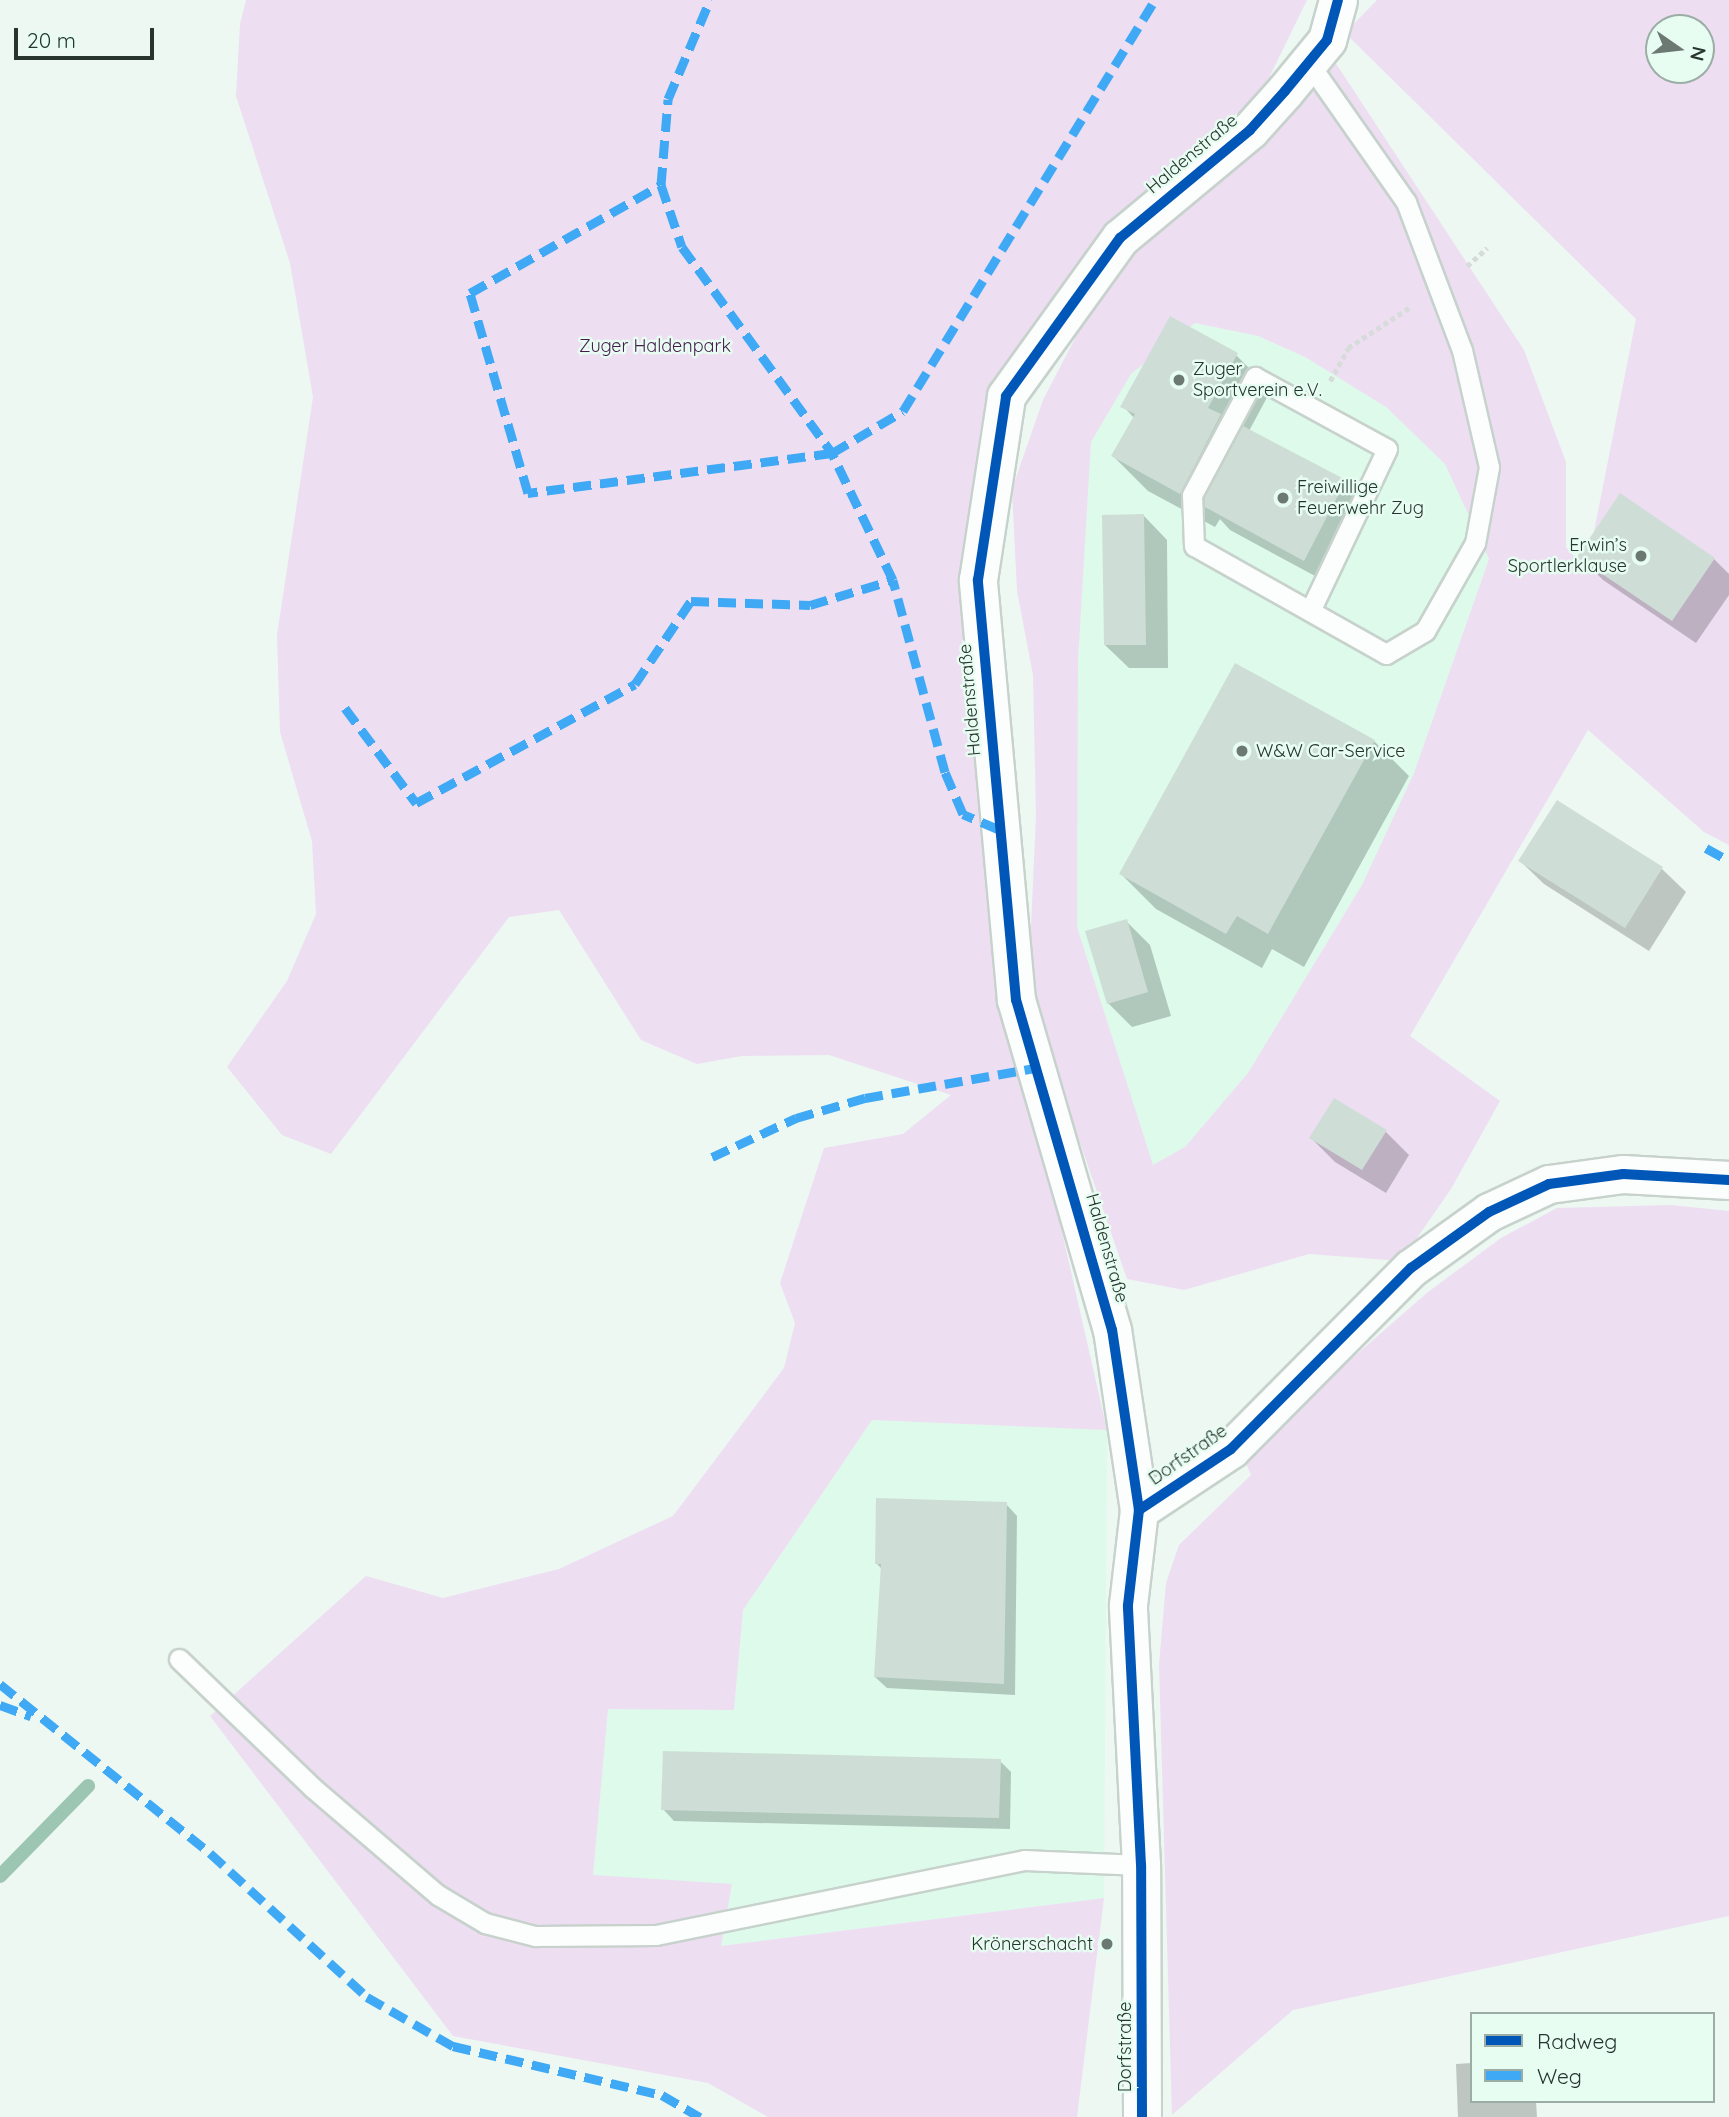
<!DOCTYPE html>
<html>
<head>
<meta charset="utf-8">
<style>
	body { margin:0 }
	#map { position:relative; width:1729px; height:2117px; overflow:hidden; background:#edf8f2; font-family:Quicksand,sans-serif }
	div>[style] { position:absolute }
	.built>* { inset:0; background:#ddfaeb }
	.green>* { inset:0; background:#eddef2 }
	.shadow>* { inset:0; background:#0003 }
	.stream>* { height:14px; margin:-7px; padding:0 7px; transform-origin:7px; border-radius:7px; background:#9dc6b2 }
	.building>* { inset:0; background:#ceded6 }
	.path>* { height:4.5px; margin-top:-2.25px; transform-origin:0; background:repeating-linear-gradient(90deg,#d7dbd9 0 5px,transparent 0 8.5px) }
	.roads { filter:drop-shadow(2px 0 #c7d2cc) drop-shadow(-2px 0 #c7d2cc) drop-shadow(0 2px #c7d2cc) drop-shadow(0 -2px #c7d2cc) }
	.lane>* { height:19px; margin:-9.5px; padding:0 9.5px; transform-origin:9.5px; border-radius:9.5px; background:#fcfefd }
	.street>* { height:37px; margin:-18.5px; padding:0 18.5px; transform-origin:18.5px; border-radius:18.5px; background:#fcfefd }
	.quiet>* { height:9px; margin-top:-4.5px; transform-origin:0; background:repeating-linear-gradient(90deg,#3fa9f5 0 18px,transparent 0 27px) }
	.cycleway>* { height:10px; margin:-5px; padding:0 5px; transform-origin:5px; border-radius:5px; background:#0057b8 }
	.dots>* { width:19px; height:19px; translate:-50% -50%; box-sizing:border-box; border:4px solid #e8fdf2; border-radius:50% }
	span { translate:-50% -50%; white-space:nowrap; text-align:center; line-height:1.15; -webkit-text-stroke:5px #e8fdf2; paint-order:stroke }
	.street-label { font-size:18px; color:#27352e }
	.park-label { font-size:18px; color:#481c4f }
	.poi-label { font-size:18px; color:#27352e }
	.left { translate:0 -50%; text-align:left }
	.right { translate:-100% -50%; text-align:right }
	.legend { position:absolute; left:1470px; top:2012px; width:245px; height:91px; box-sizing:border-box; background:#e8fdf2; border:2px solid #9bada4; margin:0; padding:9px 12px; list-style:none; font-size:21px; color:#27352e }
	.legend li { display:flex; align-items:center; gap:14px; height:35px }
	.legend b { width:35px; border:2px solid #9bada4 }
	.north { position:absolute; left:1645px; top:14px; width:70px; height:70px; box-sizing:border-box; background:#e8fdf2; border:2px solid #9bada4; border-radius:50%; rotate:104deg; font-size:19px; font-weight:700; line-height:28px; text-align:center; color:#27352e }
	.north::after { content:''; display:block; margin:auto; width:24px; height:32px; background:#6c7973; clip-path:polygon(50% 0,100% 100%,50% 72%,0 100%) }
	.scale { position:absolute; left:14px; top:28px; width:140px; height:32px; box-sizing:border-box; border:4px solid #27352e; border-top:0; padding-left:9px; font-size:21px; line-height:24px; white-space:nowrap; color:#27352e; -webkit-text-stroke:5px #e8fdf2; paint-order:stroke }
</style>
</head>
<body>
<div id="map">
	<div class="built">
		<div style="clip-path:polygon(1194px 323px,1258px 336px,1305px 357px,1386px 407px,1445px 464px,1489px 559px,1414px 773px,1362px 885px,1248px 1073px,1185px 1147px,1153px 1166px,1077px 927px,1078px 661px,1091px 442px,1131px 374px)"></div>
		<div style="clip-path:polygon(872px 1420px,1107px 1430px,1104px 1898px,721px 1946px,732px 1885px,593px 1876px,608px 1708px,734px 1710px,743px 1610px)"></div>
	</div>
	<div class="green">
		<div style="clip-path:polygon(246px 0,1307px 0,1247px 123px,999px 394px,967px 581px,1032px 1100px,1107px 1430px,872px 1420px,743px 1610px,734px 1710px,608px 1709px,593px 1875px,732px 1884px,721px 1946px,1104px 1898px,1077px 2117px,768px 2117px,708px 2083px,453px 2036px,210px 1716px,366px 1576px,443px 1598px,559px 1569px,673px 1516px,784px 1368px,795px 1323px,780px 1283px,824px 1148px,903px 1134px,951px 1095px,829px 1055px,742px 1056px,697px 1064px,641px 1040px,559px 910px,509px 917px,331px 1154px,282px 1135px,227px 1067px,287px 981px,316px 914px,312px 841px,280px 732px,277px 635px,313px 397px,290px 263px,236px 96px,240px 24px)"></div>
		<div style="clip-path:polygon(evenodd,1377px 0,1729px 0,1729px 845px,1704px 832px,1588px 730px,1410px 1036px,1500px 1101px,1451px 1189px,1401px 1261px,1309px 1254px,1184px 1290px,1127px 1279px,1028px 992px,1036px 816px,1033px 675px,1017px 591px,1012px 489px,1043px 400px,1085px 319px,1132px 251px,1335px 62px,1524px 350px,1566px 462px,1566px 547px,1577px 557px,1589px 557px,1636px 319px,1345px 33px,1377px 0,1659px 28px,1701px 28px,1701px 70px,1659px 70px,1659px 28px,1377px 0,1195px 323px,1258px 336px,1305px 357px,1386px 407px,1445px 464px,1489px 559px,1414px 773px,1362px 885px,1248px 1073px,1185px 1147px,1153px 1165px,1077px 927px,1078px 661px,1091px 442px,1131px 374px,1195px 323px)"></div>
		<div style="clip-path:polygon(1671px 1205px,1729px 1211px,1729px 1916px,1293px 2010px,1172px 2115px,1159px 1664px,1166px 1583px,1179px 1545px,1251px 1475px,1245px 1461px,1334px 1374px,1428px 1292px,1501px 1238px,1557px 1208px)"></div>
	</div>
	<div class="shadow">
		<div style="clip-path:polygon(1236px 355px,1271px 390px,1249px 431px,1345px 481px,1369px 505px,1328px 583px,1230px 530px,1220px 519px,1215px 527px,1148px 491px,1113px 456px,1134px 418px,1123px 406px)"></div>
		<div style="clip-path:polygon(1144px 516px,1167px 540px,1168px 668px,1129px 668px,1105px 645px)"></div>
		<div style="clip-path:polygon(1579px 556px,1714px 559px,1729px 574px,1729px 595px,1696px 643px,1603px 580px)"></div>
		<div style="clip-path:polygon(1236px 665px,1374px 741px,1409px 776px,1304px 967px,1272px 949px,1262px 968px,1156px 909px,1121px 874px)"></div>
		<div style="clip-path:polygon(1557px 802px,1662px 869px,1686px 892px,1649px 951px,1544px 884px,1520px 861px)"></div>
		<div style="clip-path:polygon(1126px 921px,1150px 945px,1171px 1016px,1132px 1027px,1108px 1003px)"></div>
		<div style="clip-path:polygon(1386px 1132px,1409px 1155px,1386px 1193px,1335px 1162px,1311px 1138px)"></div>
		<div style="clip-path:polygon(1006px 1504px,1017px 1516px,1015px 1695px,887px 1688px,875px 1677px,882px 1569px,876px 1563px)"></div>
		<div style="clip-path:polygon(1000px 1761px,1011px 1772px,1010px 1829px,674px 1821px,663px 1809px)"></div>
		<div style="clip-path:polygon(1472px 2063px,1472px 2101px,1536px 2101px,1537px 2117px,1458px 2117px,1456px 2064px)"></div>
	</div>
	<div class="stream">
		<div style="left:0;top:1876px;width:126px;rotate:-45.6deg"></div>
	</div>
	<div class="building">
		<div style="clip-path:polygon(1170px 316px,1238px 353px,1208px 408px,1221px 414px,1180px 494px,1111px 456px,1135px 414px,1120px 407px)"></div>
		<div style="clip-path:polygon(1243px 426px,1346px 480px,1304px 561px,1205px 507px,1204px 498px)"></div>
		<div style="clip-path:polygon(1620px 493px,1715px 558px,1672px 621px,1577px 557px)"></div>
		<div style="clip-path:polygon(1144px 514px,1146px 645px,1104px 645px,1102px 515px)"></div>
		<div style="clip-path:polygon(1235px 663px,1375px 740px,1268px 934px,1237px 916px,1226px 934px,1119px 874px)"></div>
		<div style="clip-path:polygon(1557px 800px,1663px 867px,1625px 928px,1518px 861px)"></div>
		<div style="clip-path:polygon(1127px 919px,1148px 992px,1107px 1004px,1085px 931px)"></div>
		<div style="clip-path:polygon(1334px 1098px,1387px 1130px,1362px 1170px,1309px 1138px)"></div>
		<div style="clip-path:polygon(876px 1498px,1007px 1502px,1004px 1684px,874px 1677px,881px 1564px,875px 1564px)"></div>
		<div style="clip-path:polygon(663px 1751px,1001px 1759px,999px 1818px,661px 1810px)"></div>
	</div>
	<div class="path">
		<div style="left:1467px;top:266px;width:27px;rotate:-42deg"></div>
		<div style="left:1330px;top:381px;width:38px;rotate:-61deg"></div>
		<div style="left:1348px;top:348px;width:73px;rotate:-33.3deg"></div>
	</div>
	<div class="roads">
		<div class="lane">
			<div style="left:1308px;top:62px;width:171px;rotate:55deg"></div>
			<div style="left:1406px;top:202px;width:158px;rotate:69.3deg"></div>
			<div style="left:1462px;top:350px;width:120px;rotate:77deg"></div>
			<div style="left:1489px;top:467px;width:77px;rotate:100.4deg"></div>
			<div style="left:1475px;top:543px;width:101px;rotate:119.6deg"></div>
			<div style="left:1425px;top:631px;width:45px;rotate:149.5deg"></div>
			<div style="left:1386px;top:654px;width:220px;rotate:-150.6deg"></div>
			<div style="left:1194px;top:546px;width:51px;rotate:-92.2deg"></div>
			<div style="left:1192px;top:495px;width:134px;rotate:-61.9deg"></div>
			<div style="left:1255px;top:377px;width:150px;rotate:28.6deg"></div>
			<div style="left:1387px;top:449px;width:179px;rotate:115.4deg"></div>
			<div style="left:179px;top:1659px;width:186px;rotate:43.9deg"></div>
			<div style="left:313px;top:1788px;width:165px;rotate:40.6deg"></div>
			<div style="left:438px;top:1895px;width:55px;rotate:30.8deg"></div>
			<div style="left:485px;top:1923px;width:52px;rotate:14.6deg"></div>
			<div style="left:535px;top:1936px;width:121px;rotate:-0.5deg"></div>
			<div style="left:656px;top:1935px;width:376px;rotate:-11.5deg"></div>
			<div style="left:1024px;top:1860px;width:117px;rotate:2.4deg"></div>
		</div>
		<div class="street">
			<div style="left:1139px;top:1510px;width:110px;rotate:-33.5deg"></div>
			<div style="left:1231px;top:1449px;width:255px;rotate:-45.2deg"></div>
			<div style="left:1411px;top:1268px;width:96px;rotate:-35.7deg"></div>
			<div style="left:1489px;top:1212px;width:66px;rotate:-25deg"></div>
			<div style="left:1549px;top:1184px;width:75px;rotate:-7.7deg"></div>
			<div style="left:1623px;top:1174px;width:106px;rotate:3.2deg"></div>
			<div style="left:1142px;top:2117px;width:252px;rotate:-90.2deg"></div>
			<div style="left:1141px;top:1865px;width:260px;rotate:-92.9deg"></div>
			<div style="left:1128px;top:1605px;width:96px;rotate:-83.4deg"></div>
			<div style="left:1139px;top:1510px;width:182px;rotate:-98.5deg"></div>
			<div style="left:1112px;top:1330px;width:344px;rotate:-106.2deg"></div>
			<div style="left:1016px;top:1000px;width:422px;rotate:-95.2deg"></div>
			<div style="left:978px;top:580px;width:186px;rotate:-81.3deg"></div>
			<div style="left:1006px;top:396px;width:195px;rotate:-54.2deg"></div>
			<div style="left:1120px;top:238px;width:169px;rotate:-39.7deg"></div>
			<div style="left:1250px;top:130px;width:52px;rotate:-48.1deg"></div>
			<div style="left:1285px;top:91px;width:66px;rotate:-50.5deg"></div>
			<div style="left:1327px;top:40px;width:41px;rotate:-74.6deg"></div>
		</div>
	</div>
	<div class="quiet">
		<div style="left:661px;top:185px;width:65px;rotate:71.3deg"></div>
		<div style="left:682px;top:247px;width:255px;rotate:53.9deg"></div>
		<div style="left:832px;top:453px;width:307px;rotate:172.5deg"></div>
		<div style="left:528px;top:493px;width:208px;rotate:-106.2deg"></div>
		<div style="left:470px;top:293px;width:219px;rotate:-29.5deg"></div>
		<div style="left:661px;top:185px;width:86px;rotate:-85.3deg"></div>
		<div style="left:668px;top:99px;width:108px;rotate:-67deg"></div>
		<div style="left:345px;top:708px;width:119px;rotate:53.2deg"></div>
		<div style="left:416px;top:803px;width:249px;rotate:-28.5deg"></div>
		<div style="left:635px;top:684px;width:100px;rotate:-56deg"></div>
		<div style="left:691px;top:601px;width:119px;rotate:1.9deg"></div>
		<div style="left:810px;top:605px;width:87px;rotate:-16.8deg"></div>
		<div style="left:998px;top:829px;width:38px;rotate:-157deg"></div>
		<div style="left:963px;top:814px;width:46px;rotate:-113.2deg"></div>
		<div style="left:945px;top:772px;width:199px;rotate:-105.2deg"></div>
		<div style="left:893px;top:580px;width:141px;rotate:-115.7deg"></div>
		<div style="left:832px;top:453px;width:82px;rotate:-30.6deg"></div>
		<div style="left:903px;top:411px;width:482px;rotate:-58.5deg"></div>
		<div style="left:1706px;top:848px;width:26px;rotate:29deg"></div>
		<div style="left:712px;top:1157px;width:93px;rotate:-24.9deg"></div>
		<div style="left:796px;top:1118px;width:72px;rotate:-16.2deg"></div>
		<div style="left:865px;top:1098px;width:174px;rotate:-10deg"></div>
		<div style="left:0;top:1684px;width:270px;rotate:38.8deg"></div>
		<div style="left:210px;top:1853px;width:213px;rotate:42.5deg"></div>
		<div style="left:367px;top:1997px;width:99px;rotate:29.7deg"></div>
		<div style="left:453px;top:2046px;width:215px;rotate:13.2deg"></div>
		<div style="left:662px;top:2095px;width:44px;rotate:30.1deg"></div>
		<div style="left:0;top:1705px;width:33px;rotate:20deg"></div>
	</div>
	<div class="cycleway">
		<div style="left:1139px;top:1510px;width:110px;rotate:-33.5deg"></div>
		<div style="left:1231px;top:1449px;width:255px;rotate:-45.2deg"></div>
		<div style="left:1411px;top:1268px;width:96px;rotate:-35.7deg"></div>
		<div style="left:1489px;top:1212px;width:66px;rotate:-25deg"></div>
		<div style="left:1549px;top:1184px;width:75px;rotate:-7.7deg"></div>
		<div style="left:1623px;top:1174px;width:106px;rotate:3.2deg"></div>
		<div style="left:1142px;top:2117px;width:252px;rotate:-90.2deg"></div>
		<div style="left:1141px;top:1865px;width:260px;rotate:-92.9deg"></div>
		<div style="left:1128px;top:1605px;width:96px;rotate:-83.4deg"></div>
		<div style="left:1139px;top:1510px;width:182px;rotate:-98.5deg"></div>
		<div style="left:1112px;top:1330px;width:344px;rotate:-106.2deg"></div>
		<div style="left:1016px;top:1000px;width:422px;rotate:-95.2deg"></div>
		<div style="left:978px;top:580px;width:186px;rotate:-81.3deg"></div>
		<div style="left:1006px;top:396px;width:195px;rotate:-54.2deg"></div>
		<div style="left:1120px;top:238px;width:169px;rotate:-39.7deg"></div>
		<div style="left:1250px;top:130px;width:52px;rotate:-48.1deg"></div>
		<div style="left:1285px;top:91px;width:66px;rotate:-50.5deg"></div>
		<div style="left:1327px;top:40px;width:41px;rotate:-74.6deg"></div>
	</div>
	<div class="dots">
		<div style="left:1179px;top:380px;background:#6c7973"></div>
		<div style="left:1283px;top:498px;background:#6c7973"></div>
		<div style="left:1641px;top:556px;background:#6c7973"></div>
		<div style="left:1242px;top:751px;background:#6c7973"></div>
		<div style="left:1107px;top:1944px;background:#6c7973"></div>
	</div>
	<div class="street-label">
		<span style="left:1192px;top:154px;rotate:-40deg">Haldenstraße</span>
		<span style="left:970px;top:700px;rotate:-95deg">Haldenstraße</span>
		<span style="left:1107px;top:1248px;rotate:74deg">Haldenstraße</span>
		<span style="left:1188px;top:1455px;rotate:-35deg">Dorfstraße</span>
		<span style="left:1125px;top:2047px;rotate:-90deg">Dorfstraße</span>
	</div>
	<div class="park-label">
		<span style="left:655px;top:346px">Zuger Haldenpark</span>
	</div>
	<div class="poi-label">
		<span class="left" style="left:1193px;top:380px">Zuger<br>Sportverein e.V.</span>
		<span class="left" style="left:1297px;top:498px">Freiwillige<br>Feuerwehr Zug</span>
		<span class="right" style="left:1627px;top:556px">Erwin’s<br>Sportlerklause</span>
		<span class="left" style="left:1256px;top:751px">W&amp;W Car-Service</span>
		<span class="right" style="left:1093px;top:1944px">Krönerschacht</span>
	</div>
	<ul class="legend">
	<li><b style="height:9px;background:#0057b8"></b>Radweg</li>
	<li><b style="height:9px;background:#3fa9f5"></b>Weg</li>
	</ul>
	<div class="north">N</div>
	<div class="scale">20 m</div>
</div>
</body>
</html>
